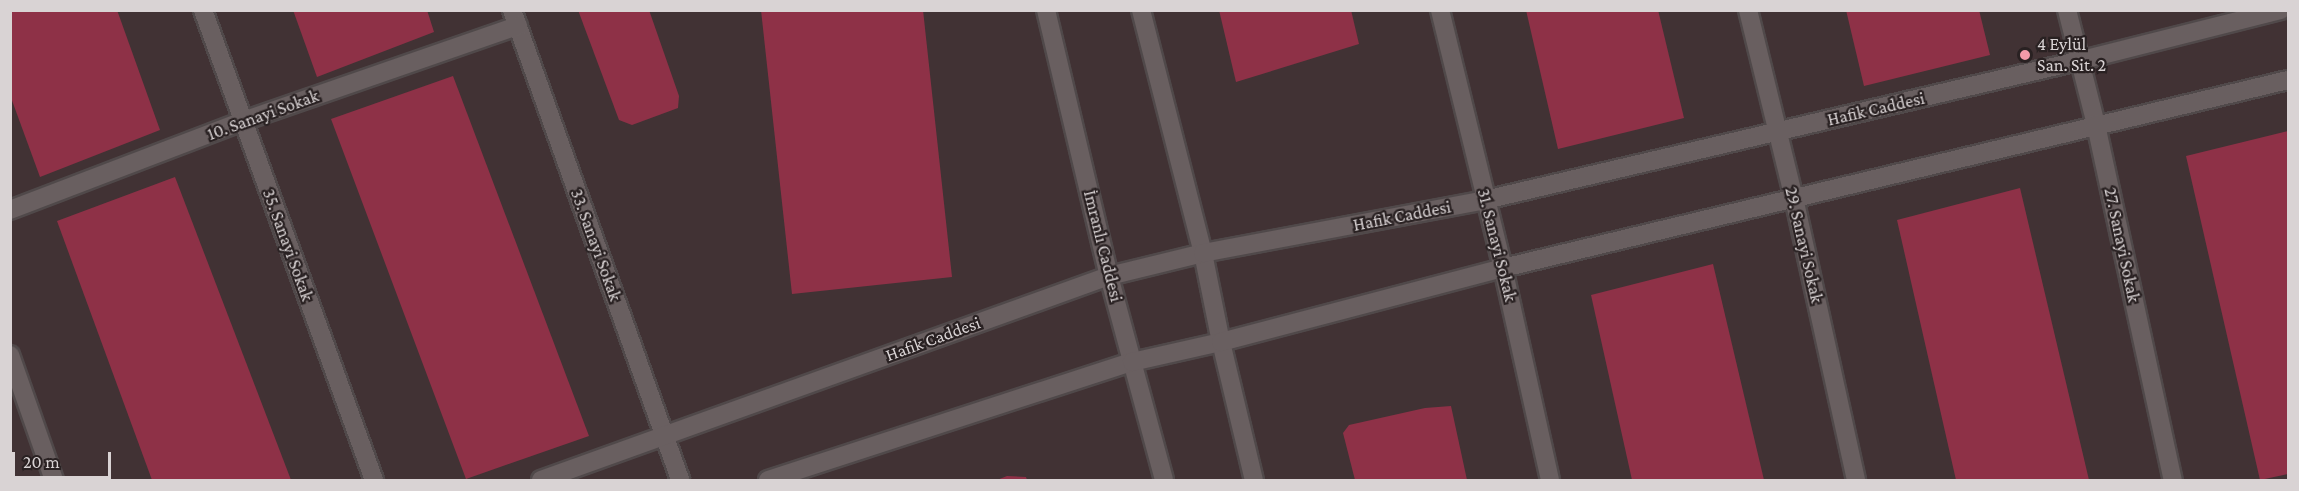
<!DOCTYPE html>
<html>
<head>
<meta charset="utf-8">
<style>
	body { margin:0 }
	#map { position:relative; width:2299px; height:491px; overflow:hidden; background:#332b2c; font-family:"Crimson Pro",serif }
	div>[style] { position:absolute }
	.built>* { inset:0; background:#413234 }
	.building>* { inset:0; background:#8e3147 }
	.roads { filter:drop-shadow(2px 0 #50494a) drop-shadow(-2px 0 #50494a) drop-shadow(0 2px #50494a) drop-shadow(0 -2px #50494a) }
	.minor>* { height:18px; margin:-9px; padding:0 9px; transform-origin:9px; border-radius:9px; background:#695f60 }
	.dots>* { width:16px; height:16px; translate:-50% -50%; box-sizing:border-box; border:3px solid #292122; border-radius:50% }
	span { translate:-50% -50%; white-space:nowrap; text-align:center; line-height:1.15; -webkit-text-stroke:4.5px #292122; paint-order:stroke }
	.poi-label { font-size:18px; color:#d9d3d4 }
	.left { translate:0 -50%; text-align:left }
	.street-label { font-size:18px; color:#d9d3d4 }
	.frame { position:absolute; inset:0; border:12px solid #d9d3d4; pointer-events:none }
	.scale { position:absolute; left:12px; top:452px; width:99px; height:27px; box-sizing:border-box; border:3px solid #d9d3d4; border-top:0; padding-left:8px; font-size:18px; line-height:21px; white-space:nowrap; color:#d9d3d4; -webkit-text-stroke:4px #292122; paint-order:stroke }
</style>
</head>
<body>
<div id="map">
	<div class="built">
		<div style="clip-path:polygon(11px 11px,2288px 11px,2288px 480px,11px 480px)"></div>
	</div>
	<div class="building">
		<div style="clip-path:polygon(10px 10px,117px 10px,160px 130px,40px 177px,10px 95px)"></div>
		<div style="clip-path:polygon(293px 10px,427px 10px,434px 32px,317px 77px)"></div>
		<div style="clip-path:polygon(578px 10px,649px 10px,679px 96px,678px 108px,632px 125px,619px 120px)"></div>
		<div style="clip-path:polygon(761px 10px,923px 10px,952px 277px,792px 294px)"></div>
		<div style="clip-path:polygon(1219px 10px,1351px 10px,1359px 44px,1236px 82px)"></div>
		<div style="clip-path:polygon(1526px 10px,1658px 10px,1684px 118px,1558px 149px)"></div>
		<div style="clip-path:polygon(1846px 10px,1979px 10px,1990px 55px,1864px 86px)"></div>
		<div style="clip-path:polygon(453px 76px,589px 436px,466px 479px,331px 119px)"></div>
		<div style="clip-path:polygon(2288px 131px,2288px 474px,2260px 480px,2186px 156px)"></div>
		<div style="clip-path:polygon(175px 177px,291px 480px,152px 480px,57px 221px)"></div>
		<div style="clip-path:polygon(2020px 188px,2089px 480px,1956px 480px,1897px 220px)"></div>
		<div style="clip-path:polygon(1713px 264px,1764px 480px,1632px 480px,1591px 295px)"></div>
		<div style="clip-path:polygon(1451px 406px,1467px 480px,1355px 480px,1343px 433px,1349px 425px,1425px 408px)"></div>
		<div style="clip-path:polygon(1007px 476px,1026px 477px,1027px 480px,997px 480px)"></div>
	</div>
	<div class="roads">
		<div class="minor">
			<div style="left:203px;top:10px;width:500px;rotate:70.01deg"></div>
			<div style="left:512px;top:10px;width:499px;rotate:70.3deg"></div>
			<div style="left:1046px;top:10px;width:273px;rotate:76.7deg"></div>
			<div style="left:1109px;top:276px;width:211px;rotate:74.9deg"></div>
			<div style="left:1141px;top:10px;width:251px;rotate:75.7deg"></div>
			<div style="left:1203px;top:253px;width:91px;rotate:78.6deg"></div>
			<div style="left:1221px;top:342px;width:142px;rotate:76.6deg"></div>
			<div style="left:1440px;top:10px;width:266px;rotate:76.3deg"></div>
			<div style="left:1503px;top:268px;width:217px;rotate:77.5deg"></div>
			<div style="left:1748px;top:10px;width:194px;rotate:76.3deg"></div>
			<div style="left:1794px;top:198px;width:289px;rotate:77.6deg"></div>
			<div style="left:2067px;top:10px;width:119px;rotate:75.8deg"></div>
			<div style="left:2096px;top:125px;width:363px;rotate:77.8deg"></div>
			<div style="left:10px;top:210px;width:249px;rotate:-20.9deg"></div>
			<div style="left:243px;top:121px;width:291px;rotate:-19.1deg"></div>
			<div style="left:10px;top:355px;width:133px;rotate:70.6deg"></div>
			<div style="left:541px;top:480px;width:604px;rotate:-19.76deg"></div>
			<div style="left:1109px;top:276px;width:97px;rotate:-13.7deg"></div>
			<div style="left:1203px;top:253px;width:287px;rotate:-10.6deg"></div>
			<div style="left:1485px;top:200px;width:609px;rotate:-13.19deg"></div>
			<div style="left:2078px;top:61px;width:209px;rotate:-14.1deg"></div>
			<div style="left:768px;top:480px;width:383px;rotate:-18deg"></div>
			<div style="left:1132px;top:362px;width:91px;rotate:-12.7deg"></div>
			<div style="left:1221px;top:342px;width:292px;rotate:-14.7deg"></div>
			<div style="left:1503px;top:268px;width:807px;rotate:-13.47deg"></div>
		</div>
	</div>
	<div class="dots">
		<div style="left:2025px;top:55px;background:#f39aa9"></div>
	</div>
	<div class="poi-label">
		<span class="left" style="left:2037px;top:55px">4 Eylül<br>San. Sit. 2</span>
	</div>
	<div class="street-label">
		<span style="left:1876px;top:109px;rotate:-13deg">Hafik Caddesi</span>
		<span style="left:263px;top:115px;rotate:-20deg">10. Sanayi Sokak</span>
		<span style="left:1402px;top:216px;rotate:-11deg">Hafik Caddesi</span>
		<span style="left:288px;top:245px;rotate:70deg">35. Sanayi Sokak</span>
		<span style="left:596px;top:245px;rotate:70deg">33. Sanayi Sokak</span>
		<span style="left:1497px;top:245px;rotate:76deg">31. Sanayi Sokak</span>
		<span style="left:1804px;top:245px;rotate:77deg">29. Sanayi Sokak</span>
		<span style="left:2122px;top:245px;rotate:78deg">27. Sanayi Sokak</span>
		<span style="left:1103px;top:246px;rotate:76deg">İmranlı Caddesi</span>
		<span style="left:933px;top:339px;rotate:-20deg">Hafik Caddesi</span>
	</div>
	<div class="frame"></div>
	<div class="scale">20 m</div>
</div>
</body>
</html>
